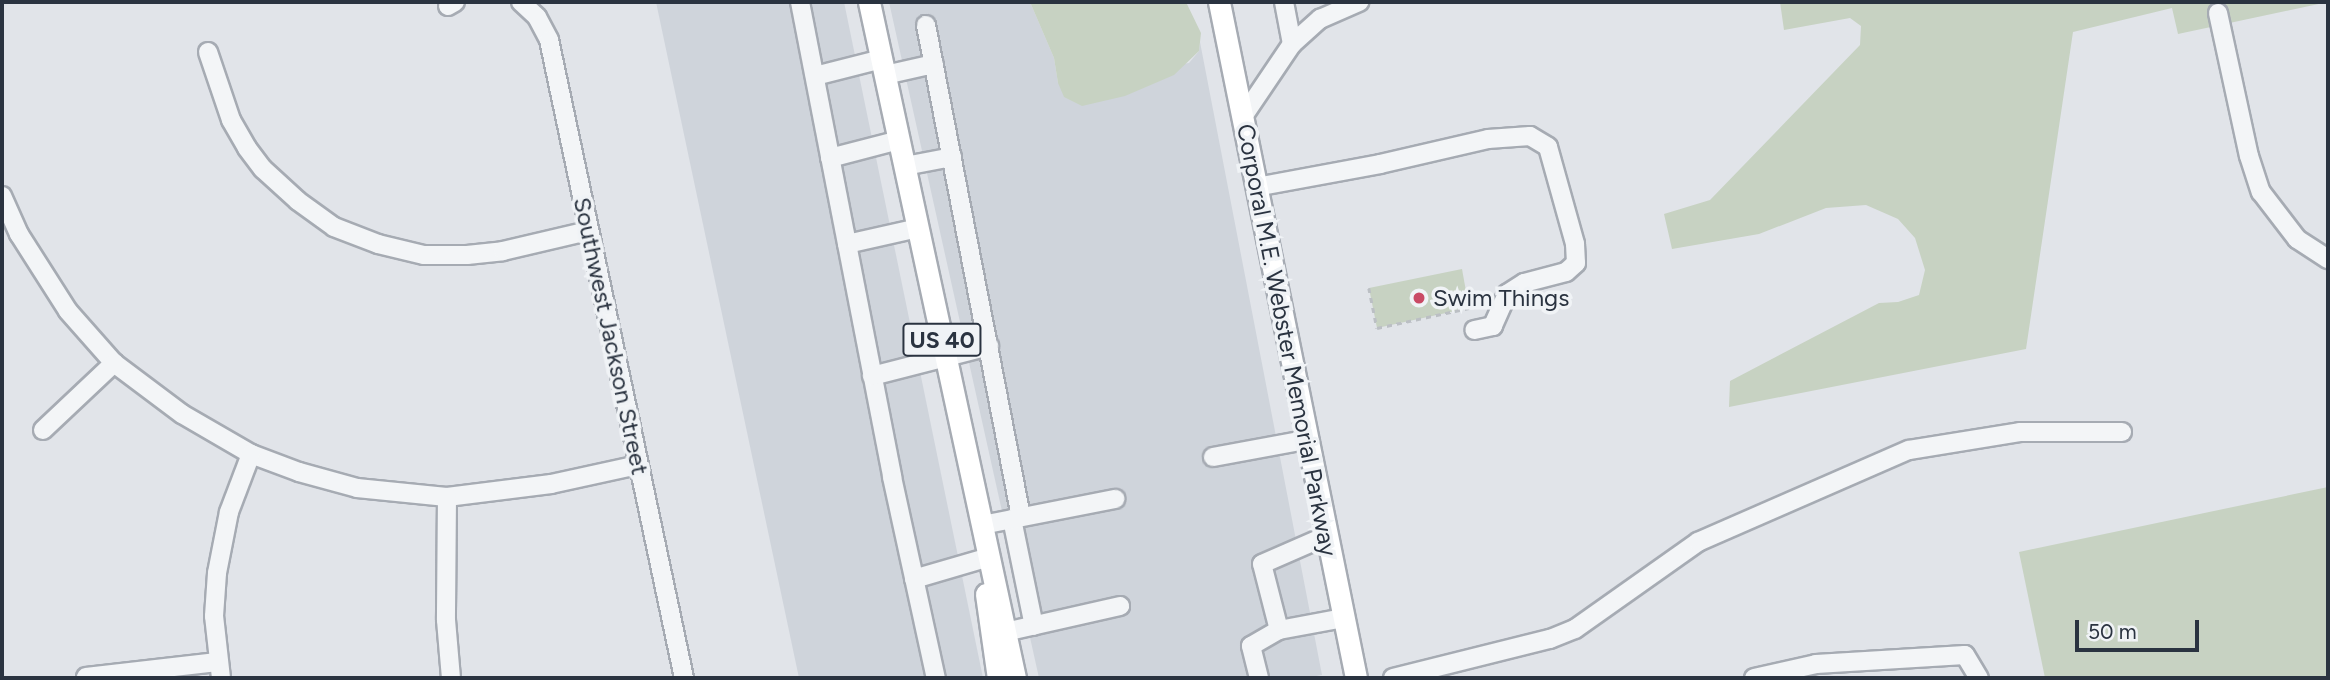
<!DOCTYPE html>
<html>
<head>
<meta charset="utf-8">
<style>
	body { margin:0 }
	#map { position:relative; width:2330px; height:680px; overflow:hidden; background:#e1e4e9; font-family:Figtree,sans-serif }
	div>[style] { position:absolute }
	.built>* { inset:0; background:#cfd4db }
	.green>* { inset:0; background:#c7d2c2 }
	.path>* { height:2.5px; margin-top:-1.25px; transform-origin:0; background:repeating-linear-gradient(90deg,#bbbfc4 0 5px,transparent 0 10px) }
	.roads { filter:drop-shadow(2px 0 #a6abb3) drop-shadow(-2px 0 #a6abb3) drop-shadow(0 2px #a6abb3) drop-shadow(0 -2px #a6abb3) }
	.minor>* { height:18px; margin:-9px; padding:0 9px; transform-origin:9px; border-radius:9px; background:#f3f5f7 }
	.major>* { height:21px; margin:-10.5px; padding:0 10.5px; transform-origin:10.5px; border-radius:10.5px; background:#fff }
	.dots>* { width:19px; height:19px; translate:-50% -50%; box-sizing:border-box; border:4px solid #f0f3f6; border-radius:50% }
	span { translate:-50% -50%; white-space:nowrap; text-align:center; line-height:1.15; -webkit-text-stroke:7px #f0f3f6; paint-order:stroke }
	.shield-label span { padding:2px 5px; background:#f0f3f6; border:2px solid; border-radius:5px; -webkit-text-stroke-width:0 }
	.shield-label { font-size:23px; color:#2a3340; font-weight:700 }
	.poi-label { font-size:24px; color:#2a3340 }
	.left { translate:0 -50%; text-align:left }
	.street-label { font-size:24px; color:#2a3340 }
	.frame { position:absolute; inset:0; border:4px solid #2a3340; pointer-events:none }
	.scale { position:absolute; left:2075px; top:620px; width:124px; height:32px; box-sizing:border-box; border:4px solid #2a3340; border-top:0; padding-left:9px; font-size:21px; line-height:24px; white-space:nowrap; color:#2a3340; -webkit-text-stroke:5px #f0f3f6; paint-order:stroke }
</style>
</head>
<body>
<div id="map">
	<div class="built">
		<div style="clip-path:polygon(656px 2px,844px 2px,983px 678px,799px 678px)"></div>
		<div style="clip-path:polygon(889px 2px,1030px 2px,1054px 58px,1058px 83px,1189px 63px,1199px 51px,1200px 42px,1322px 675px,1305px 678px,1039px 678px)"></div>
	</div>
	<div class="green">
		<div style="clip-path:polygon(1030px 2px,1186px 2px,1201px 33px,1199px 51px,1174px 75px,1125px 96px,1082px 106px,1064px 97px,1058px 83px,1054px 58px)"></div>
		<div style="clip-path:polygon(1780px 2px,2328px 2px,2178px 34px,2172px 8px,2073px 32px,2026px 349px,1729px 407px,1730px 381px,1879px 303px,1898px 302px,1919px 295px,1925px 270px,1915px 238px,1898px 219px,1866px 205px,1826px 208px,1759px 234px,1672px 249px,1664px 214px,1710px 200px,1860px 45px,1861px 26px,1850px 18px,1784px 30px)"></div>
		<div style="clip-path:polygon(1462px 269px,1469px 308px,1377px 328px,1369px 288px)"></div>
		<div style="clip-path:polygon(2328px 487px,2328px 678px,2045px 678px,2019px 552px)"></div>
	</div>
	<div class="path">
		<div style="left:1369px;top:288px;width:41px;rotate:78.7deg"></div>
		<div style="left:1377px;top:328px;width:94px;rotate:-12.3deg"></div>
	</div>
	<div class="roads">
		<div class="minor">
			<div style="left:521px;top:2px;width:22px;rotate:43deg"></div>
			<div style="left:537px;top:17px;width:26px;rotate:62deg"></div>
			<div style="left:549px;top:40px;width:652px;rotate:78.05deg"></div>
			<div style="left:800px;top:2px;width:484px;rotate:79deg"></div>
			<div style="left:892px;top:477px;width:206px;rotate:77.7deg"></div>
			<div style="left:1284px;top:2px;width:43px;rotate:79.2deg"></div>
			<div style="left:448px;top:6px;width:8px;rotate:-30deg"></div>
			<div style="left:2218px;top:13px;width:146px;rotate:77.8deg"></div>
			<div style="left:2249px;top:156px;width:38px;rotate:72deg"></div>
			<div style="left:2261px;top:192px;width:59px;rotate:52.5deg"></div>
			<div style="left:2297px;top:239px;width:37px;rotate:33deg"></div>
			<div style="left:926px;top:25px;width:501px;rotate:79.07deg"></div>
			<div style="left:208px;top:52px;width:72px;rotate:71.3deg"></div>
			<div style="left:231px;top:120px;width:32px;rotate:60deg"></div>
			<div style="left:247px;top:148px;width:26px;rotate:53deg"></div>
			<div style="left:263px;top:169px;width:47px;rotate:42.4deg"></div>
			<div style="left:298px;top:201px;width:44px;rotate:35.8deg"></div>
			<div style="left:334px;top:227px;width:47px;rotate:21.1deg"></div>
			<div style="left:378px;top:244px;width:47px;rotate:13.4deg"></div>
			<div style="left:424px;top:255px;width:43px"></div>
			<div style="left:467px;top:255px;width:36px;rotate:-6deg"></div>
			<div style="left:503px;top:251px;width:87px;rotate:-13.2deg"></div>
			<div style="left:885px;top:75px;width:50px;rotate:-12.7deg"></div>
			<div style="left:815px;top:76px;width:69px;rotate:-14.2deg"></div>
			<div style="left:1242px;top:118px;width:89px;rotate:-56deg"></div>
			<div style="left:1292px;top:44px;width:38px;rotate:-42deg"></div>
			<div style="left:1320px;top:19px;width:43px;rotate:-23.6deg"></div>
			<div style="left:830px;top:158px;width:71px;rotate:-14.6deg"></div>
			<div style="left:905px;top:166px;width:48px;rotate:-10.8deg"></div>
			<div style="left:1256px;top:187px;width:126px;rotate:-10.5deg"></div>
			<div style="left:1380px;top:164px;width:111px;rotate:-13deg"></div>
			<div style="left:1488px;top:139px;width:42px;rotate:-4.1deg"></div>
			<div style="left:1530px;top:136px;width:21px;rotate:31deg"></div>
			<div style="left:1548px;top:147px;width:101px;rotate:74.4deg"></div>
			<div style="left:1575px;top:244px;width:19px;rotate:87deg"></div>
			<div style="left:1576px;top:263px;width:13px;rotate:138deg"></div>
			<div style="left:1566px;top:272px;width:43px;rotate:165.3deg"></div>
			<div style="left:1524px;top:283px;width:20px;rotate:147deg"></div>
			<div style="left:1507px;top:294px;width:35px;rotate:114deg"></div>
			<div style="left:1493px;top:326px;width:19px;rotate:168deg"></div>
			<div style="left:2px;top:196px;width:42px;rotate:65.9deg"></div>
			<div style="left:19px;top:234px;width:91px;rotate:57.5deg"></div>
			<div style="left:68px;top:311px;width:69px;rotate:48.5deg"></div>
			<div style="left:114px;top:363px;width:85px;rotate:36.9deg"></div>
			<div style="left:182px;top:414px;width:80px;rotate:30.1deg"></div>
			<div style="left:251px;top:454px;width:51px;rotate:20.6deg"></div>
			<div style="left:299px;top:472px;width:60px;rotate:15.4deg"></div>
			<div style="left:357px;top:488px;width:90px;rotate:5.7deg"></div>
			<div style="left:447px;top:497px;width:105px;rotate:-7.1deg"></div>
			<div style="left:551px;top:484px;width:89px;rotate:-12.3deg"></div>
			<div style="left:847px;top:244px;width:73px;rotate:-12.7deg"></div>
			<div style="left:872px;top:376px;width:121px;rotate:-14.4deg"></div>
			<div style="left:43px;top:430px;width:98px;rotate:-43.3deg"></div>
			<div style="left:1213px;top:457px;width:95px;rotate:-10.4deg"></div>
			<div style="left:447px;top:497px;width:123px;rotate:90.5deg"></div>
			<div style="left:446px;top:620px;width:58px;rotate:85.1deg"></div>
			<div style="left:1012px;top:519px;width:109px;rotate:78.4deg"></div>
			<div style="left:982px;top:525px;width:136px;rotate:-11.1deg"></div>
			<div style="left:914px;top:579px;width:78px;rotate:-16.3deg"></div>
			<div style="left:1279px;top:630px;width:68px;rotate:-104.4deg"></div>
			<div style="left:1262px;top:564px;width:70px;rotate:-23.6deg"></div>
			<div style="left:1005px;top:632px;width:118px;rotate:-12.7deg"></div>
			<div style="left:86px;top:677px;width:132px;rotate:-6.5deg"></div>
			<div style="left:221px;top:678px;width:62px;rotate:-96.4deg"></div>
			<div style="left:214px;top:616px;width:43px;rotate:-86deg"></div>
			<div style="left:217px;top:573px;width:62px;rotate:-78.9deg"></div>
			<div style="left:229px;top:512px;width:62px;rotate:-69.2deg"></div>
			<div style="left:1259px;top:678px;width:33px;rotate:-104deg"></div>
			<div style="left:1251px;top:646px;width:32px;rotate:-30deg"></div>
			<div style="left:1279px;top:630px;width:65px;rotate:-10.6deg"></div>
			<div style="left:1393px;top:678px;width:162px;rotate:-14deg"></div>
			<div style="left:1550px;top:639px;width:27px;rotate:-22deg"></div>
			<div style="left:1575px;top:629px;width:151px;rotate:-35.3deg"></div>
			<div style="left:1698px;top:542px;width:230px;rotate:-23.6deg"></div>
			<div style="left:1909px;top:450px;width:112px;rotate:-9.2deg"></div>
			<div style="left:2020px;top:432px;width:102px"></div>
			<div style="left:1754px;top:678px;width:64px;rotate:-12.7deg"></div>
			<div style="left:1816px;top:664px;width:149px;rotate:-3.5deg"></div>
			<div style="left:1965px;top:655px;width:27px;rotate:59deg"></div>
		</div>
		<div class="major">
			<div style="left:869px;top:2px;width:692px;rotate:77.81deg"></div>
			<div style="left:1219px;top:2px;width:690px;rotate:78.54deg"></div>
			<div style="left:986px;top:594px;width:85px;rotate:81.9deg"></div>
		</div>
	</div>
	<div class="dots">
		<div style="left:1419px;top:298px;background:#c94a65"></div>
	</div>
	<div class="shield-label">
		<span style="left:942px;top:340px">US 40</span>
	</div>
	<div class="poi-label">
		<span class="left" style="left:1433px;top:298px">Swim Things</span>
	</div>
	<div class="street-label">
		<span style="left:611px;top:336px;rotate:78deg">Southwest Jackson Street</span>
		<span style="left:1287px;top:340px;rotate:79deg">Corporal M.E. Webster Memorial Parkway</span>
	</div>
	<div class="frame"></div>
	<div class="scale">50 m</div>
</div>
</body>
</html>
